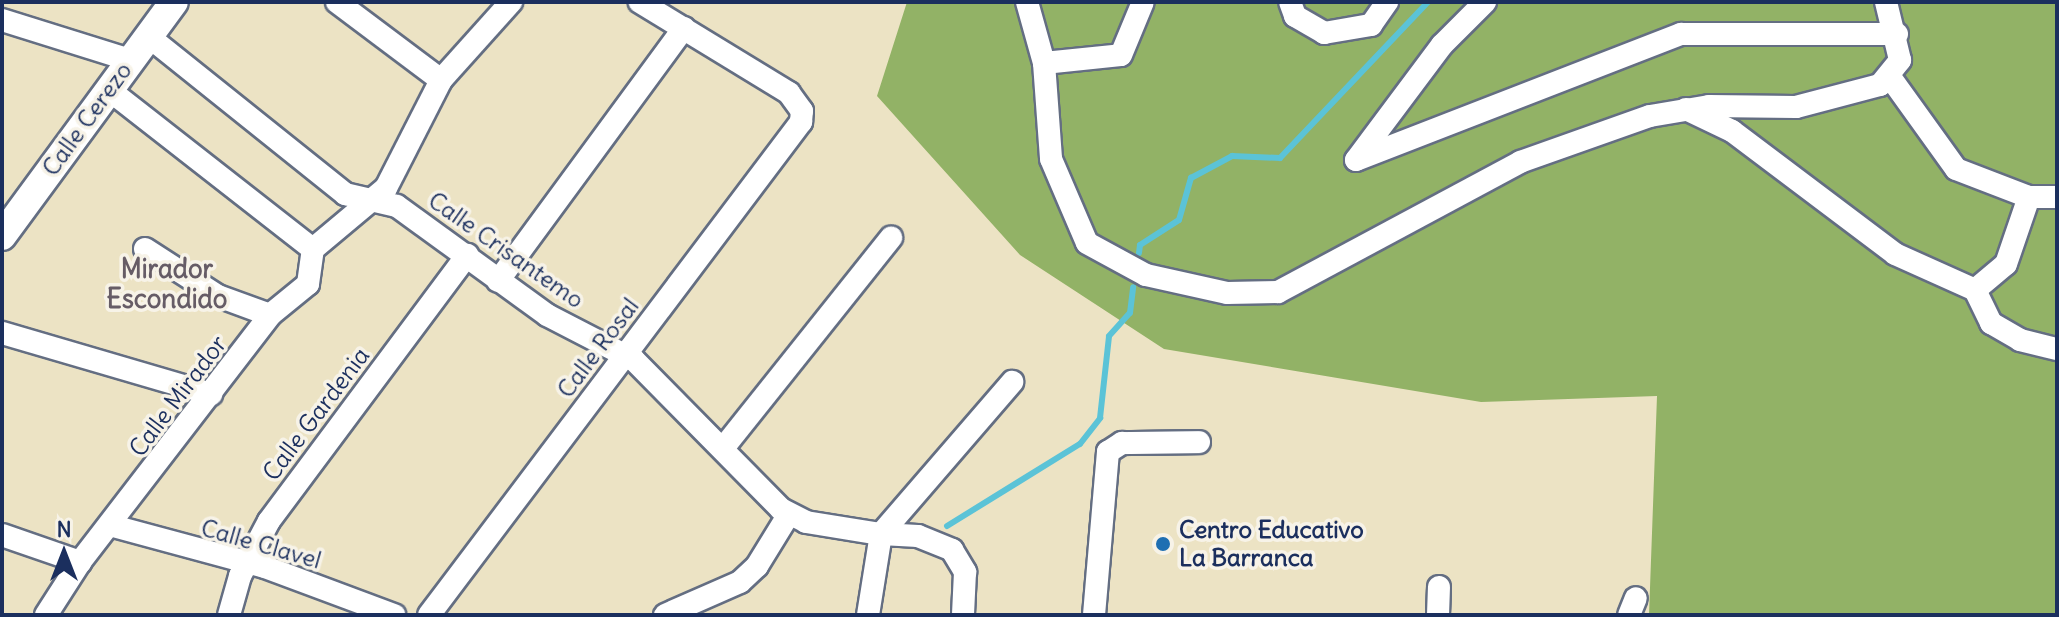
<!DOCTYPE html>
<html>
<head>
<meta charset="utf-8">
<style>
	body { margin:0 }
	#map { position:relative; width:2059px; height:617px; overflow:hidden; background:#ece3c4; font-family:Delius,sans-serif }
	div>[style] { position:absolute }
	.forest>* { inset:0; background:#92b266 }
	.stream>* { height:6px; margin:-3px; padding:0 3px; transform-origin:3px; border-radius:3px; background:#5bc3d7 }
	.roads { filter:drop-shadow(2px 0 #646e82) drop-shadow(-2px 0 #646e82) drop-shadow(0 2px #646e82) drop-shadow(0 -2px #646e82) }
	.minor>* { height:22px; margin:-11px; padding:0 11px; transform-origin:11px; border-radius:11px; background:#fff }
	.tertiary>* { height:28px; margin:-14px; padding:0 14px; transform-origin:14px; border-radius:14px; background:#fff }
	.dots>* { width:22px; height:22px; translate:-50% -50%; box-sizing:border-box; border:4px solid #f7f3e8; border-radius:50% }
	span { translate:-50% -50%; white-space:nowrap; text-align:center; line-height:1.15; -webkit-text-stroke:7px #f7f3e8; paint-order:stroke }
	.street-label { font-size:24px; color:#1b2f5e }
	.poi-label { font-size:24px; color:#1b2f5e; font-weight:700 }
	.left { translate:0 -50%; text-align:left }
	.neighbourhood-label { font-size:26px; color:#665c66; font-weight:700 }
	.frame { position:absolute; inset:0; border:4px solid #1b2f5e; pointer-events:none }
	.north { position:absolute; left:24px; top:513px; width:80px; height:80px; -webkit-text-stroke:6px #f7f3e8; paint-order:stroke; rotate:0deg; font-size:22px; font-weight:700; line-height:32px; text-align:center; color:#1b2f5e }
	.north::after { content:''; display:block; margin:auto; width:28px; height:36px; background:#1b2f5e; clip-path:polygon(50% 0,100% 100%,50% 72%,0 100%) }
</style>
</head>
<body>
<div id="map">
	<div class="forest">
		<div style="clip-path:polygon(907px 2px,2057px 2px,2057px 615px,1649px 615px,1657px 396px,1481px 402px,1164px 349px,1020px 255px,877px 96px)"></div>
	</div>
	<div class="stream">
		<div style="left:1139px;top:253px;width:8px;rotate:-83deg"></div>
		<div style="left:1140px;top:245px;width:46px;rotate:-32.7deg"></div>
		<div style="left:1179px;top:220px;width:44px;rotate:-74.1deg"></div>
		<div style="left:1191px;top:178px;width:47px;rotate:-28.2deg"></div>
		<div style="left:1232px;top:156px;width:48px;rotate:2.4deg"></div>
		<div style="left:1280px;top:158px;width:215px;rotate:-46.5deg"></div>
		<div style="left:947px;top:526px;width:156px;rotate:-31.7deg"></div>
		<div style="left:1080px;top:444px;width:33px;rotate:-52deg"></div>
		<div style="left:1100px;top:418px;width:82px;rotate:-83.7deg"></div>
		<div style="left:1109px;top:336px;width:31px;rotate:-48deg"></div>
		<div style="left:1130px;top:313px;width:26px;rotate:-83deg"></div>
	</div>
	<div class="roads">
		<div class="minor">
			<div style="left:337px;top:2px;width:130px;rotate:36.9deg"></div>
			<div style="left:1027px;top:2px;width:63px;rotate:74.4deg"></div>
			<div style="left:1044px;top:63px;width:96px;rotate:85.8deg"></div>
			<div style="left:1051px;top:159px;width:91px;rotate:66.8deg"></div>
			<div style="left:1087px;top:243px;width:67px;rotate:28.5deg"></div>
			<div style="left:1146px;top:275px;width:83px;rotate:12.5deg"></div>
			<div style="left:1227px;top:293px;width:51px;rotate:-1.1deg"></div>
			<div style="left:1278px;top:292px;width:275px;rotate:-28.2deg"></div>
			<div style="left:1520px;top:162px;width:138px;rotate:-19.5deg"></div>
			<div style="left:1650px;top:116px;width:60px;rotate:-9.6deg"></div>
			<div style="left:1709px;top:106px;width:87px;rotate:0.7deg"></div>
			<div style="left:1796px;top:107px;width:87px;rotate:-14.7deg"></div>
			<div style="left:1880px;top:85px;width:32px;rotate:-51deg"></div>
			<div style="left:1900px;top:60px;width:60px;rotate:-103.6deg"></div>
			<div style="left:1290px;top:2px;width:15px;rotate:70deg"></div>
			<div style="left:1295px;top:16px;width:34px;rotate:30deg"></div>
			<div style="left:1324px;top:33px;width:48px;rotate:-9.7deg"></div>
			<div style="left:1371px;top:25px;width:28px;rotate:-55deg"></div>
			<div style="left:2px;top:20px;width:134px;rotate:17.4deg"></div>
			<div style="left:148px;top:36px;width:253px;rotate:38.7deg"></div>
			<div style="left:345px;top:194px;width:53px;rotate:13deg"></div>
			<div style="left:397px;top:206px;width:185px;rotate:36deg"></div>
			<div style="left:547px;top:315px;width:98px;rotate:27.3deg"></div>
			<div style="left:634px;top:360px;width:209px;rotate:45.4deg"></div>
			<div style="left:781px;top:509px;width:28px;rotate:27deg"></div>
			<div style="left:806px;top:522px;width:76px;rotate:9.1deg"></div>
			<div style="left:881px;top:534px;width:201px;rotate:-49.2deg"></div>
			<div style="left:1044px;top:63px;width:77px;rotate:-5.9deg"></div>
			<div style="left:1121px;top:55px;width:57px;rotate:-67.5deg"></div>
			<div style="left:1890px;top:77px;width:113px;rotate:54.3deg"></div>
			<div style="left:1956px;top:169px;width:78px;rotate:21deg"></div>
			<div style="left:2029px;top:197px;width:28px"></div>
			<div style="left:108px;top:89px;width:260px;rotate:38deg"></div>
			<div style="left:1686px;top:109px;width:51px;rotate:25.6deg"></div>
			<div style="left:1732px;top:131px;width:204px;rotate:37deg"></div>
			<div style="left:1895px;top:254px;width:88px;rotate:24.2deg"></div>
			<div style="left:1975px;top:290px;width:37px;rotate:64deg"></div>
			<div style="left:1991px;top:323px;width:34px;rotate:30deg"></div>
			<div style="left:2020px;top:340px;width:38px;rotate:14deg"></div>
			<div style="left:1356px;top:160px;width:349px;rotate:-21.2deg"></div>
			<div style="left:1681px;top:34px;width:216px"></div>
			<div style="left:1356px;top:160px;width:144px;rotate:-53.2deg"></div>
			<div style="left:1442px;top:45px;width:61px;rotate:-45deg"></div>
			<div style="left:145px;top:249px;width:87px;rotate:32.8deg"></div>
			<div style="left:218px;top:296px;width:55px;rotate:20.1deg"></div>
			<div style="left:498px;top:281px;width:314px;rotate:-53.7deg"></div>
			<div style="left:1975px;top:290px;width:40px;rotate:-40deg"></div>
			<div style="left:2006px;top:264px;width:71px;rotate:-71.1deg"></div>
			<div style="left:2px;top:333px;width:218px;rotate:16.3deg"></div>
			<div style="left:724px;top:447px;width:268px;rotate:-51.4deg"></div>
			<div style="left:113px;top:526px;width:157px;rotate:15.1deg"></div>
			<div style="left:265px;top:567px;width:138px;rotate:20.4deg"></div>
			<div style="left:2px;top:535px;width:83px;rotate:19.1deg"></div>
			<div style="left:46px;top:615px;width:63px;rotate:-57.3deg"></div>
			<div style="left:80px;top:562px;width:312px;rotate:-52.4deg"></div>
			<div style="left:270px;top:315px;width:49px;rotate:-39.2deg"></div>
			<div style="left:308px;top:284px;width:35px;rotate:-82deg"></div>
			<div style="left:313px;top:249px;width:95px;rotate:-39.9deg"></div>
			<div style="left:386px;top:188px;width:121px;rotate:-63deg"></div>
			<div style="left:441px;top:80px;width:105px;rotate:-48.1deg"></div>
			<div style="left:229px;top:615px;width:41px;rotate:-74.2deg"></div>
			<div style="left:240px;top:576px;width:62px;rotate:-62.2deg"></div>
			<div style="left:269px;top:521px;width:332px;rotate:-53.3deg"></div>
			<div style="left:429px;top:615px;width:618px;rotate:-52.96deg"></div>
			<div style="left:801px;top:122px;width:11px;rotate:-85deg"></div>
			<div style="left:802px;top:111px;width:22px;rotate:-126deg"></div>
			<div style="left:789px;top:93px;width:175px;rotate:-148.6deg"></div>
			<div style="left:665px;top:615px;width:82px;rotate:-23.7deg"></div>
			<div style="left:740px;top:582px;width:23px;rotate:-43deg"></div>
			<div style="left:757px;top:566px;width:61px;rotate:-58.4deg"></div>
			<div style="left:868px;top:615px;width:82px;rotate:-80.9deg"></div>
			<div style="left:881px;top:534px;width:37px;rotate:3deg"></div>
			<div style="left:918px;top:536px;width:37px;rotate:22deg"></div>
			<div style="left:952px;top:550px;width:26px;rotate:59deg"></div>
			<div style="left:965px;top:572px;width:43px;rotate:92.7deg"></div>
			<div style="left:1094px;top:615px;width:164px;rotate:-85.1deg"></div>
			<div style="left:1108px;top:452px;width:17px;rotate:-33deg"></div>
			<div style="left:1122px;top:443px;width:77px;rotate:-0.7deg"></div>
			<div style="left:1438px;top:615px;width:28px;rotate:-88deg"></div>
			<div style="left:1629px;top:615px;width:18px;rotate:-68deg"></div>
		</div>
		<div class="tertiary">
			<div style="left:2px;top:236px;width:290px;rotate:-53.7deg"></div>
		</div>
	</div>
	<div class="dots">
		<div style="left:1163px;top:544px;background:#1f6fb2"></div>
	</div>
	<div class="street-label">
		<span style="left:87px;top:119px;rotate:-54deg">Calle Cerezo</span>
		<span style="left:506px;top:250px;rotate:35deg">Calle Crisantemo</span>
		<span style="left:598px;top:348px;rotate:-53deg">Calle Rosal</span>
		<span style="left:178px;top:396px;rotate:-53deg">Calle Mirador</span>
		<span style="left:316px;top:414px;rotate:-53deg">Calle Gardenia</span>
		<span style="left:261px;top:544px;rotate:16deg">Calle Clavel</span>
	</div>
	<div class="poi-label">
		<span class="left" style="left:1179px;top:544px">Centro Educativo<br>La Barranca</span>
	</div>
	<div class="neighbourhood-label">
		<span style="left:167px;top:284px">Mirador<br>Escondido</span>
	</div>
	<div class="frame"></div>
	<div class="north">N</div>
</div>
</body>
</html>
